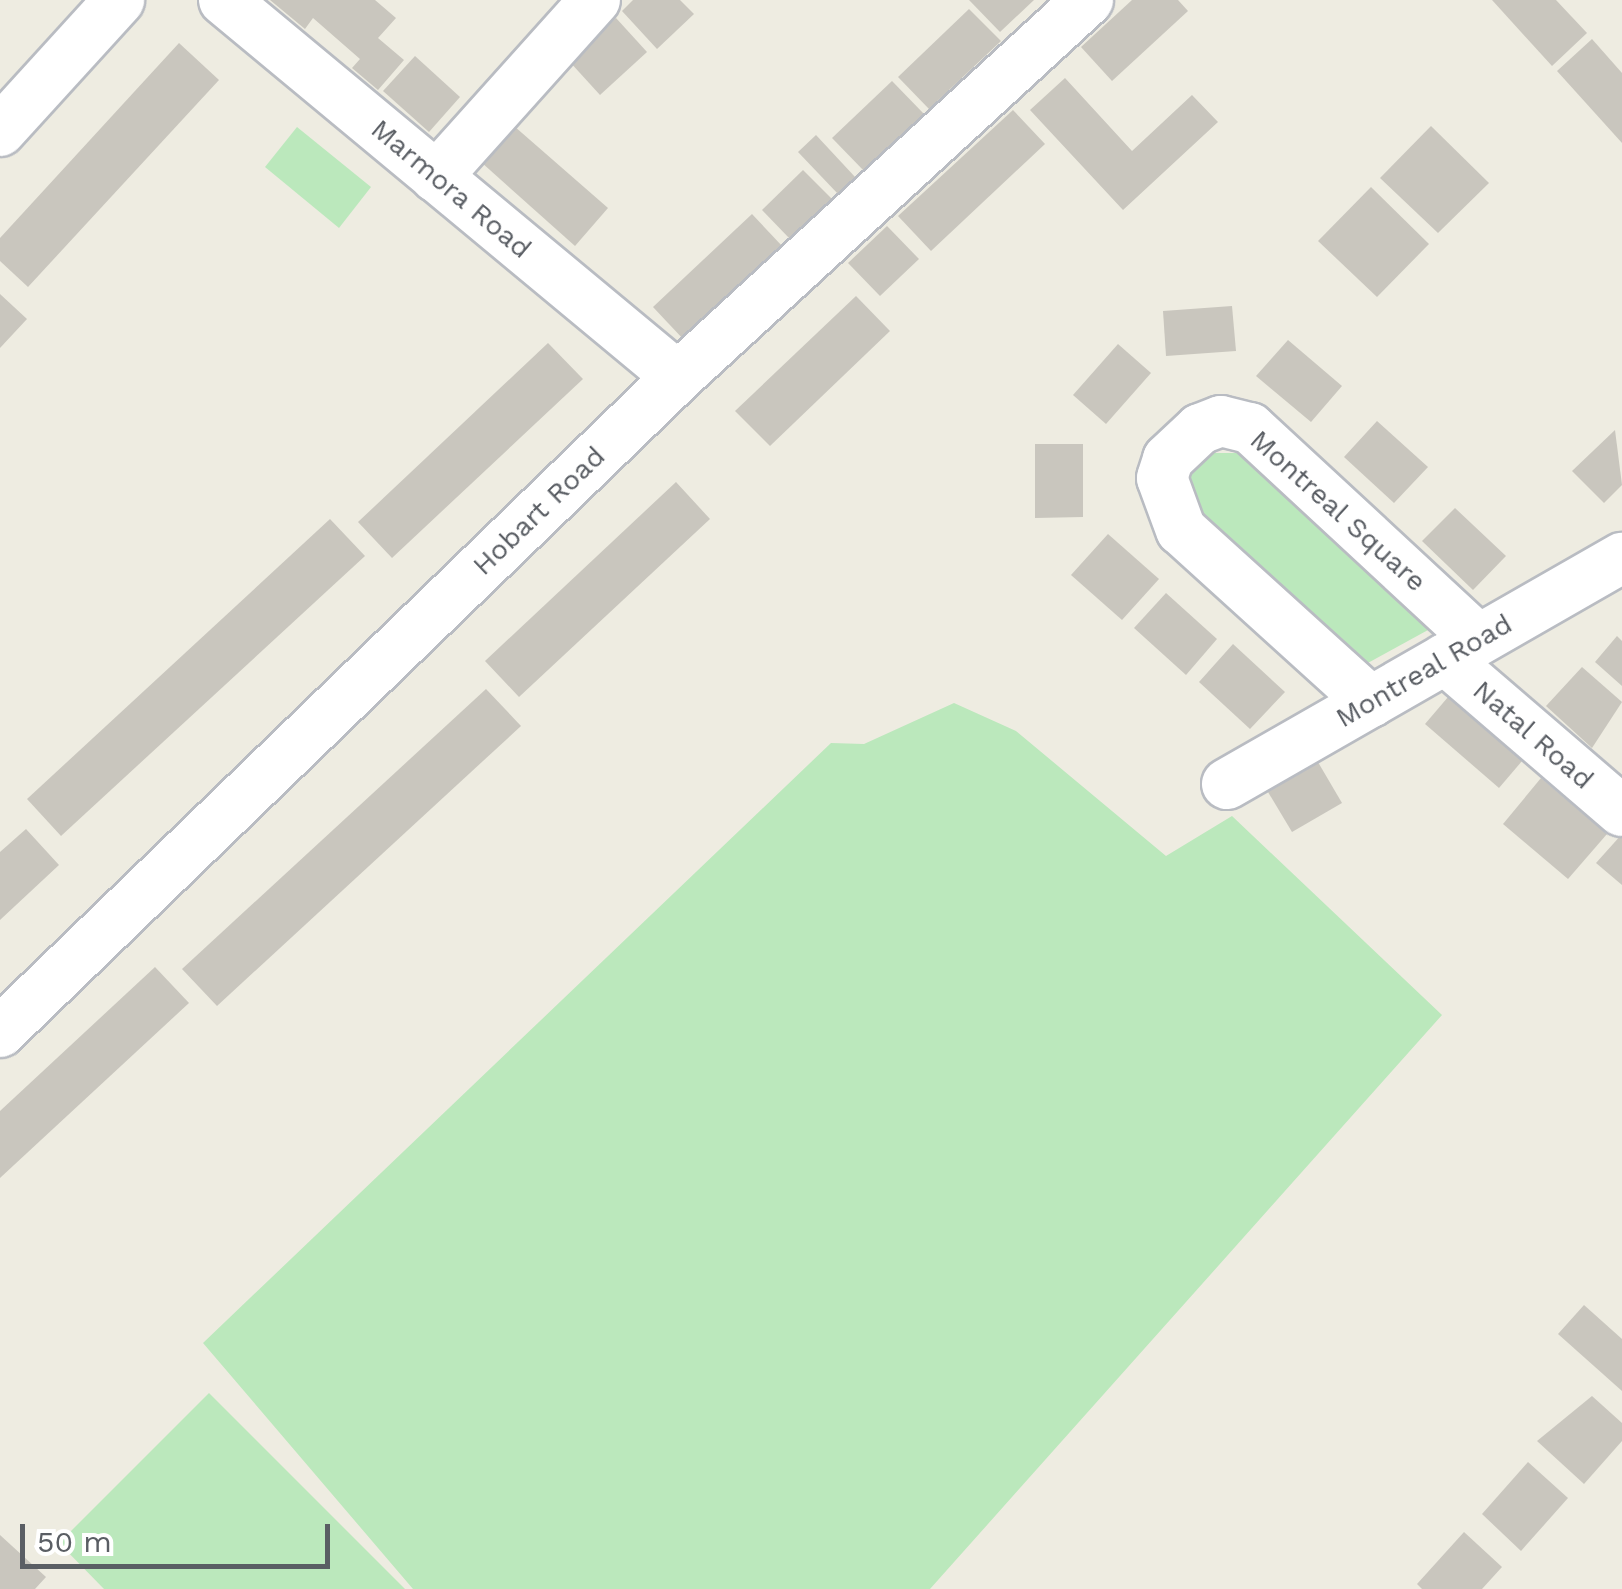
<!DOCTYPE html>
<html>
<head>
<meta charset="utf-8">
<style>
	body { margin:0 }
	#map { position:relative; width:1622px; height:1589px; overflow:hidden; background:#eeece1; font-family:"Work Sans",sans-serif }
	div>[style] { position:absolute }
	.green>* { inset:0; background:#bbe8bc }
	.building>* { inset:0; background:#c9c6be }
	.roads { filter:drop-shadow(2px 0 #b9bcc2) drop-shadow(-2px 0 #b9bcc2) drop-shadow(0 2px #b9bcc2) drop-shadow(0 -2px #b9bcc2) }
	.street>* { height:50px; margin:-25px; padding:0 25px; transform-origin:25px; border-radius:25px; background:#fff }
	span { translate:-50% -50%; white-space:nowrap; text-align:center; line-height:1.15; -webkit-text-stroke:10px #fff; paint-order:stroke }
	.street-label { font-size:28px; color:#5a5e64 }
	.scale { position:absolute; left:20px; top:1524px; width:310px; height:45px; box-sizing:border-box; border:5px solid #5a5e64; border-top:0; padding-left:12px; font-size:30px; line-height:35px; white-space:nowrap; color:#5a5e64; -webkit-text-stroke:8px #fff; paint-order:stroke }
</style>
</head>
<body>
<div id="map">
	<div class="green">
		<div style="clip-path:polygon(297px 127px,371px 187px,339px 228px,265px 167px)"></div>
		<div style="clip-path:polygon(1212px 453px,1245px 453px,1428px 630px,1366px 664px,1192px 504px,1187px 479px)"></div>
		<div style="clip-path:polygon(954px 703px,1016px 731px,1166px 856px,1232px 816px,1442px 1015px,930px 1589px,413px 1589px,203px 1343px,831px 743px,864px 744px)"></div>
		<div style="clip-path:polygon(209px 1393px,405px 1589px,104px 1589px,59px 1543px)"></div>
	</div>
	<div class="building">
		<div style="clip-path:polygon(270px 0,375px 0,396px 18px,378px 38px,404px 60px,378px 90px,352px 68px,360px 59px,313px 18px,305px 29px)"></div>
		<div style="clip-path:polygon(633px 0,680px 0,694px 14px,657px 49px,622px 11px)"></div>
		<div style="clip-path:polygon(969px 0,1034px 0,1000px 32px)"></div>
		<div style="clip-path:polygon(1132px 0,1178px 0,1188px 11px,1112px 81px,1081px 47px)"></div>
		<div style="clip-path:polygon(1492px 0,1556px 0,1587px 33px,1552px 66px)"></div>
		<div style="clip-path:polygon(969px 9px,1001px 41px,929px 109px,898px 77px)"></div>
		<div style="clip-path:polygon(616px 18px,647px 52px,600px 95px,569px 61px)"></div>
		<div style="clip-path:polygon(1592px 39px,1622px 73px,1622px 143px,1557px 71px)"></div>
		<div style="clip-path:polygon(179px 43px,219px 80px,28px 287px,0 261px,0 238px)"></div>
		<div style="clip-path:polygon(415px 56px,460px 97px,429px 132px,383px 91px)"></div>
		<div style="clip-path:polygon(1065px 78px,1132px 151px,1192px 95px,1218px 122px,1123px 210px,1030px 110px)"></div>
		<div style="clip-path:polygon(892px 81px,925px 115px,865px 172px,832px 138px)"></div>
		<div style="clip-path:polygon(1013px 110px,1045px 144px,931px 251px,898px 216px)"></div>
		<div style="clip-path:polygon(514px 126px,608px 208px,575px 246px,481px 162px)"></div>
		<div style="clip-path:polygon(1431px 126px,1489px 183px,1438px 233px,1380px 178px)"></div>
		<div style="clip-path:polygon(816px 135px,856px 178px,839px 195px,798px 152px)"></div>
		<div style="clip-path:polygon(803px 170px,832px 199px,790px 239px,762px 210px)"></div>
		<div style="clip-path:polygon(1371px 187px,1429px 244px,1377px 297px,1318px 241px)"></div>
		<div style="clip-path:polygon(752px 214px,783px 247px,684px 340px,653px 307px)"></div>
		<div style="clip-path:polygon(887px 226px,919px 259px,880px 296px,848px 263px)"></div>
		<div style="clip-path:polygon(0 294px,27px 319px,0 348px)"></div>
		<div style="clip-path:polygon(856px 296px,890px 331px,770px 446px,735px 411px)"></div>
		<div style="clip-path:polygon(1232px 306px,1236px 351px,1166px 356px,1163px 311px)"></div>
		<div style="clip-path:polygon(1288px 340px,1342px 386px,1311px 422px,1256px 376px)"></div>
		<div style="clip-path:polygon(548px 343px,583px 379px,392px 558px,358px 522px)"></div>
		<div style="clip-path:polygon(1118px 344px,1151px 373px,1106px 424px,1073px 395px)"></div>
		<div style="clip-path:polygon(1377px 421px,1428px 467px,1394px 503px,1344px 457px)"></div>
		<div style="clip-path:polygon(1615px 430px,1622px 485px,1604px 503px,1572px 471px)"></div>
		<div style="clip-path:polygon(1035px 444px,1083px 444px,1083px 517px,1035px 518px)"></div>
		<div style="clip-path:polygon(676px 482px,710px 519px,519px 697px,485px 661px)"></div>
		<div style="clip-path:polygon(1455px 508px,1506px 556px,1473px 590px,1422px 541px)"></div>
		<div style="clip-path:polygon(330px 519px,365px 556px,61px 836px,27px 799px)"></div>
		<div style="clip-path:polygon(1108px 534px,1159px 579px,1122px 620px,1071px 575px)"></div>
		<div style="clip-path:polygon(1166px 593px,1217px 639px,1186px 675px,1134px 628px)"></div>
		<div style="clip-path:polygon(1617px 636px,1622px 641px,1622px 686px,1595px 662px)"></div>
		<div style="clip-path:polygon(1233px 644px,1285px 692px,1250px 729px,1199px 682px)"></div>
		<div style="clip-path:polygon(1582px 667px,1622px 702px,1592px 748px,1546px 706px)"></div>
		<div style="clip-path:polygon(1460px 683px,1534px 747px,1499px 788px,1425px 724px)"></div>
		<div style="clip-path:polygon(486px 689px,521px 726px,217px 1006px,182px 969px)"></div>
		<div style="clip-path:polygon(1315px 757px,1342px 803px,1292px 832px,1265px 787px)"></div>
		<div style="clip-path:polygon(1541px 778px,1607px 834px,1568px 879px,1503px 824px)"></div>
		<div style="clip-path:polygon(26px 829px,59px 865px,0 920px,0 852px)"></div>
		<div style="clip-path:polygon(1622px 834px,1622px 885px,1596px 863px)"></div>
		<div style="clip-path:polygon(155px 967px,189px 1003px,0 1178px,0 1111px)"></div>
		<div style="clip-path:polygon(1584px 1305px,1622px 1339px,1622px 1391px,1558px 1334px)"></div>
		<div style="clip-path:polygon(1592px 1396px,1622px 1423px,1622px 1441px,1584px 1484px,1537px 1441px)"></div>
		<div style="clip-path:polygon(1528px 1462px,1568px 1498px,1521px 1551px,1482px 1514px)"></div>
		<div style="clip-path:polygon(1464px 1532px,1502px 1567px,1482px 1589px,1422px 1589px,1417px 1584px)"></div>
		<div style="clip-path:polygon(0 1535px,46px 1577px,35px 1589px,0 1589px)"></div>
	</div>
	<div class="roads">
		<div class="street">
			<div style="left:224px;top:0;width:590px;rotate:39.71deg"></div>
			<div style="left:0;top:131px;width:177px;rotate:-47.7deg"></div>
			<div style="left:436px;top:177px;width:238px;rotate:-48.1deg"></div>
			<div style="left:1445px;top:659px;width:233px;rotate:40.7deg"></div>
			<div style="left:1371px;top:702px;width:256px;rotate:-137.8deg"></div>
			<div style="left:1181px;top:530px;width:55px;rotate:-110.1deg"></div>
			<div style="left:1162px;top:478px;width:20px;rotate:-72deg"></div>
			<div style="left:1168px;top:459px;width:44px;rotate:-43.2deg"></div>
			<div style="left:1200px;top:429px;width:22px;rotate:-21deg"></div>
			<div style="left:1221px;top:421px;width:30px;rotate:14deg"></div>
			<div style="left:1250px;top:428px;width:311px;rotate:42.8deg"></div>
			<div style="left:1227px;top:784px;width:455px;rotate:-29.8deg"></div>
			<div style="left:0;top:1032px;width:943px;rotate:-44.01deg"></div>
			<div style="left:678px;top:377px;width:557px;rotate:-42.6deg"></div>
		</div>
	</div>
	<div class="street-label">
		<span style="left:451px;top:189px;rotate:40deg">Marmora Road</span>
		<span style="left:539px;top:511px;rotate:-44deg">Hobart Road</span>
		<span style="left:1338px;top:511px;rotate:42deg">Montreal Square</span>
		<span style="left:1424px;top:671px;rotate:-30deg">Montreal Road</span>
		<span style="left:1533px;top:735px;rotate:41deg">Natal Road</span>
	</div>
	<div class="scale">50 m</div>
</div>
</body>
</html>
